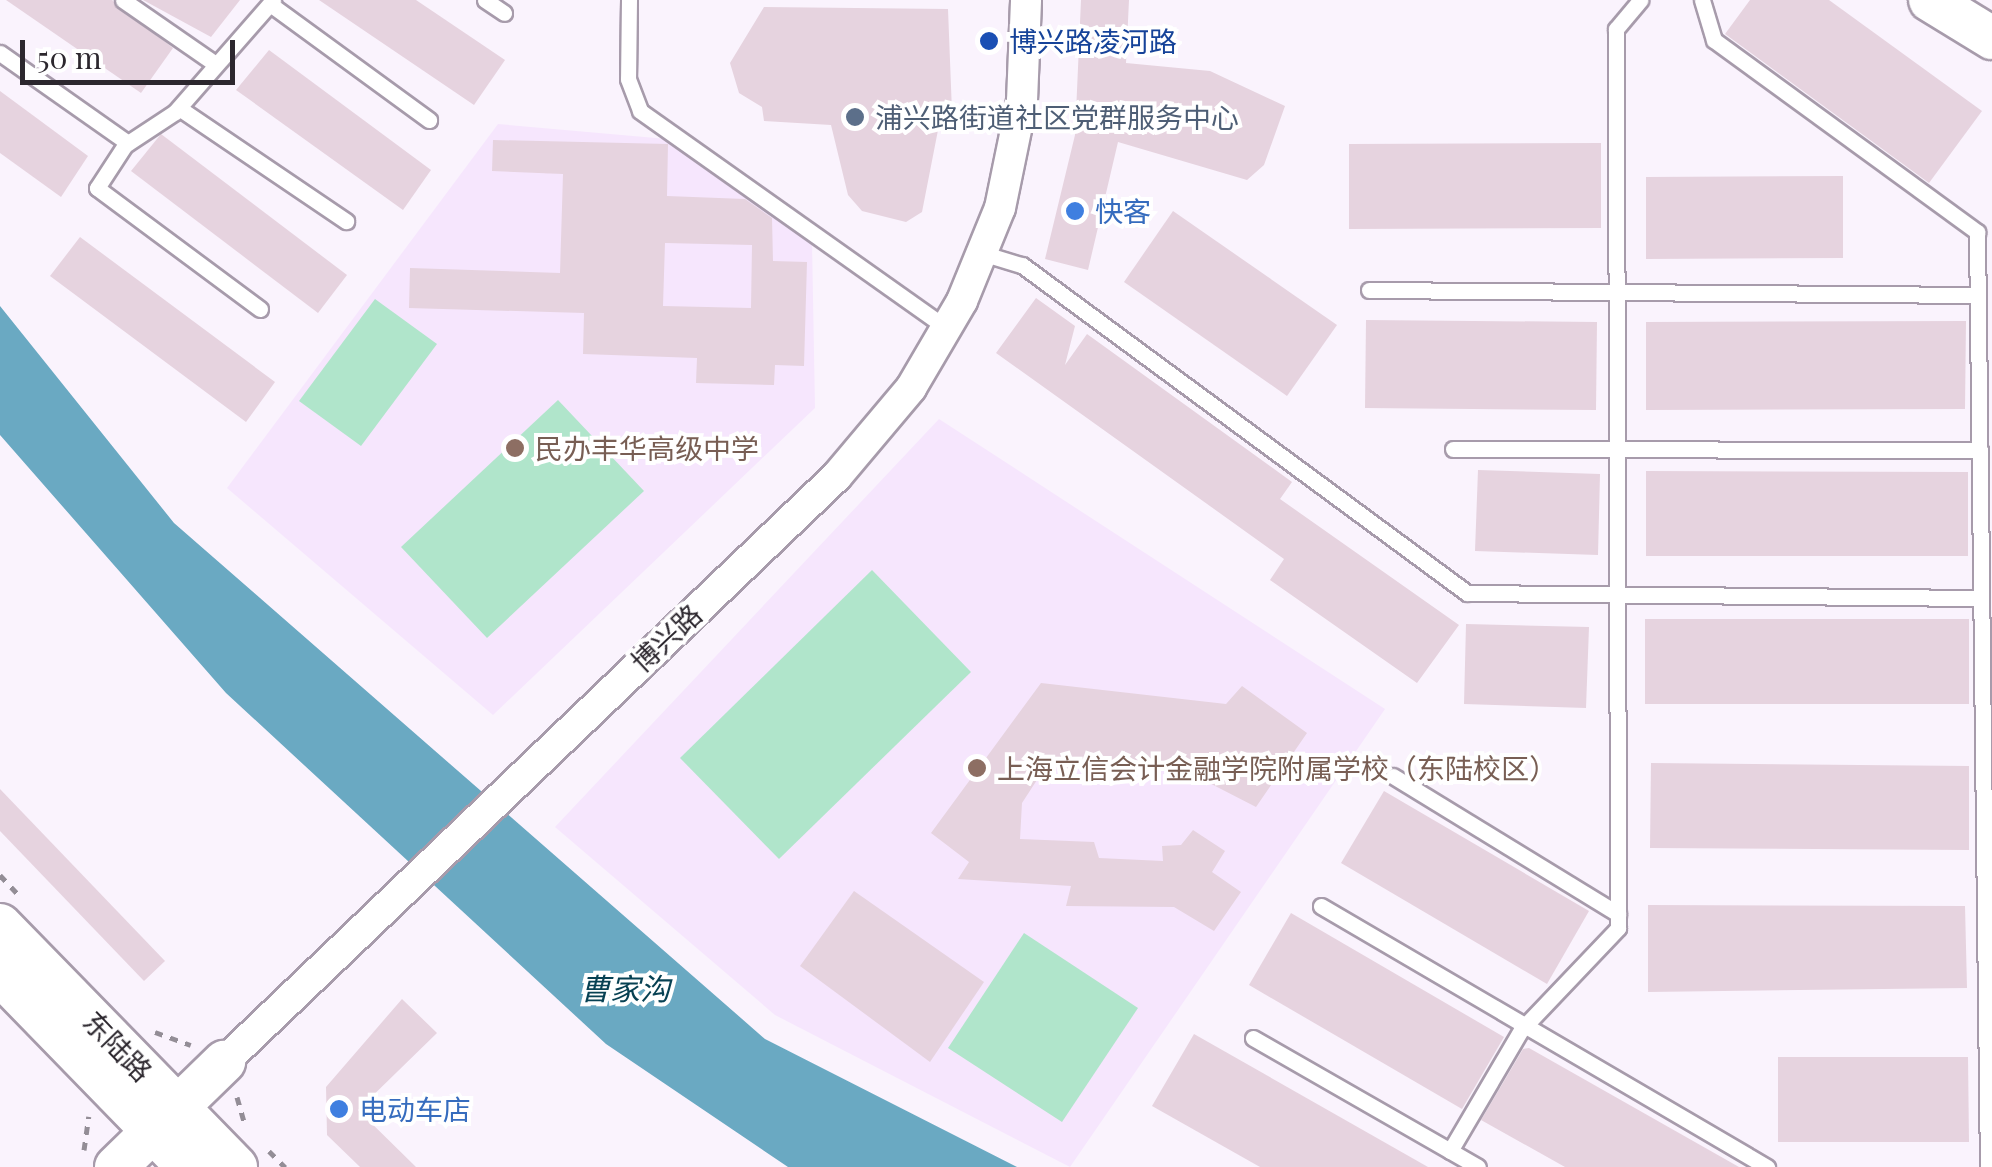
<!DOCTYPE html>
<html>
<head>
<meta charset="utf-8">
<style>
	body { margin:0 }
	#map { position:relative; width:1992px; height:1167px; overflow:hidden; background:#faf3fd; font-family:"Playfair Display","Noto Sans SC",serif }
	div>[style] { position:absolute }
	.built>* { inset:0; background:#f6e6fd }
	.green>* { inset:0; background:#b0e5cb }
	.water>* { inset:0; background:#6aa9c2 }
	.building>* { inset:0; background:#e6d3df }
	.path>* { height:5px; margin-top:-2.5px; transform-origin:0; background:repeating-linear-gradient(90deg,#938d96 0 8px,transparent 0 16px) }
	.roads { filter:drop-shadow(2px 0 #a79bab) drop-shadow(-2px 0 #a79bab) drop-shadow(0 2px #a79bab) drop-shadow(0 -2px #a79bab) }
	.lane>* { height:15px; margin:-7.5px; padding:0 7.5px; transform-origin:7.5px; border-radius:7.5px; background:#fff }
	.street>* { height:30px; margin:-15px; padding:0 15px; transform-origin:15px; border-radius:15px; background:#fff }
	.secondary>* { height:42px; margin:-21px; padding:0 21px; transform-origin:21px; border-radius:21px; background:#fff }
	.dots>* { width:28px; height:28px; translate:-50% -50%; box-sizing:border-box; border:5px solid #fff; border-radius:50% }
	span { translate:-50% -50%; white-space:nowrap; text-align:center; line-height:1.15; -webkit-text-stroke:8px #fff; paint-order:stroke }
	.transit-label { font-size:28px; color:#164399 }
	.left { translate:0 -50%; text-align:left }
	.service-label { font-size:28px; color:#4e5e75 }
	.shop-label { font-size:28px; color:#366cbe }
	.education-label { font-size:28px; color:#785e54 }
	.street-label { font-size:28px; color:#2c272e }
	.water-label { font-size:30px; color:#074153; font-style:italic }
	.scale { position:absolute; left:20px; top:40px; width:215px; height:45px; box-sizing:border-box; border:5px solid #2c272e; border-top:0; padding-left:12px; font-size:30px; line-height:35px; white-space:nowrap; color:#2c272e; -webkit-text-stroke:8px #fff; paint-order:stroke }
</style>
</head>
<body>
<div id="map">
	<div class="built">
		<div style="clip-path:polygon(498px 124px,667px 139px,812px 242px,815px 408px,493px 715px,227px 488px)"></div>
		<div style="clip-path:polygon(939px 419px,1385px 709px,1070px 1167px,775px 1015px,555px 827px)"></div>
	</div>
	<div class="green">
		<div style="clip-path:polygon(375px 299px,437px 344px,361px 446px,299px 401px)"></div>
		<div style="clip-path:polygon(558px 400px,644px 491px,487px 638px,401px 547px)"></div>
		<div style="clip-path:polygon(872px 570px,971px 672px,779px 859px,680px 758px)"></div>
		<div style="clip-path:polygon(1024px 933px,1138px 1008px,1062px 1122px,948px 1048px)"></div>
	</div>
	<div class="water">
		<div style="clip-path:polygon(0 306px,174px 523px,765px 1039px,1017px 1167px,788px 1167px,606px 1044px,226px 693px,0 435px)"></div>
	</div>
	<div class="building">
		<div style="clip-path:polygon(6px 0,112px 0,173px 48px,141px 93px)"></div>
		<div style="clip-path:polygon(143px 0,240px 0,211px 37px)"></div>
		<div style="clip-path:polygon(319px 0,416px 0,505px 60px,474px 105px)"></div>
		<div style="clip-path:polygon(1081px 0,1129px 0,1126px 63px,1210px 71px,1285px 106px,1264px 165px,1247px 180px,1118px 142px,1088px 270px,1045px 259px,1075px 135px)"></div>
		<div style="clip-path:polygon(1750px 0,1829px 0,1982px 111px,1929px 183px,1725px 34px)"></div>
		<div style="clip-path:polygon(764px 7px,948px 9px,952px 112px,939px 125px,922px 212px,906px 222px,862px 211px,848px 195px,831px 125px,764px 121px,762px 107px,739px 93px,730px 63px)"></div>
		<div style="clip-path:polygon(269px 50px,431px 170px,403px 210px,236px 90px)"></div>
		<div style="clip-path:polygon(0 91px,88px 156px,61px 197px,0 153px)"></div>
		<div style="clip-path:polygon(161px 134px,347px 275px,318px 313px,131px 171px)"></div>
		<div style="clip-path:polygon(evenodd,493px 140px,668px 144px,667px 196px,745px 199px,772px 218px,773px 261px,807px 262px,804px 366px,775px 365px,774px 385px,696px 383px,697px 358px,583px 354px,584px 313px,409px 308px,410px 268px,560px 273px,563px 174px,492px 171px,493px 140px,665px 243px,752px 245px,751px 308px,663px 306px,665px 243px)"></div>
		<div style="clip-path:polygon(1601px 143px,1601px 228px,1349px 229px,1349px 144px)"></div>
		<div style="clip-path:polygon(1843px 176px,1843px 258px,1646px 259px,1646px 177px)"></div>
		<div style="clip-path:polygon(1173px 211px,1337px 325px,1287px 396px,1124px 282px)"></div>
		<div style="clip-path:polygon(80px 237px,275px 382px,246px 422px,50px 276px)"></div>
		<div style="clip-path:polygon(1036px 298px,1075px 326px,1065px 365px,1087px 334px,1292px 482px,1280px 499px,1459px 625px,1417px 683px,1270px 580px,1284px 559px,996px 353px)"></div>
		<div style="clip-path:polygon(1366px 320px,1597px 322px,1596px 410px,1365px 408px)"></div>
		<div style="clip-path:polygon(1966px 321px,1965px 409px,1646px 410px,1646px 322px)"></div>
		<div style="clip-path:polygon(1478px 470px,1600px 474px,1598px 555px,1475px 551px)"></div>
		<div style="clip-path:polygon(1646px 471px,1968px 472px,1968px 556px,1646px 556px)"></div>
		<div style="clip-path:polygon(1645px 619px,1969px 619px,1969px 704px,1645px 704px)"></div>
		<div style="clip-path:polygon(1466px 624px,1589px 627px,1586px 708px,1464px 704px)"></div>
		<div style="clip-path:polygon(1041px 683px,1226px 704px,1242px 686px,1307px 733px,1256px 807px,1186px 771px,1087px 758px,1072px 773px,1048px 763px,1022px 803px,1020px 839px,1094px 842px,1099px 858px,1163px 861px,1162px 846px,1181px 845px,1193px 830px,1225px 851px,1212px 872px,1241px 892px,1214px 931px,1174px 907px,1066px 906px,1071px 886px,958px 879px,969px 862px,931px 833px)"></div>
		<div style="clip-path:polygon(1651px 763px,1969px 766px,1969px 850px,1650px 848px)"></div>
		<div style="clip-path:polygon(0 789px,165px 961px,144px 981px,0 831px)"></div>
		<div style="clip-path:polygon(1384px 791px,1589px 911px,1547px 984px,1341px 863px)"></div>
		<div style="clip-path:polygon(854px 891px,984px 982px,930px 1062px,800px 966px)"></div>
		<div style="clip-path:polygon(1648px 905px,1965px 906px,1967px 988px,1648px 992px)"></div>
		<div style="clip-path:polygon(1291px 913px,1504px 1037px,1462px 1109px,1249px 985px)"></div>
		<div style="clip-path:polygon(402px 999px,437px 1033px,358px 1110px,416px 1167px,360px 1167px,327px 1135px,326px 1087px)"></div>
		<div style="clip-path:polygon(1194px 1034px,1428px 1167px,1260px 1167px,1152px 1106px)"></div>
		<div style="clip-path:polygon(1523px 1049px,1529px 1048px,1739px 1167px,1565px 1167px,1481px 1120px)"></div>
		<div style="clip-path:polygon(1778px 1057px,1968px 1057px,1969px 1142px,1778px 1142px)"></div>
	</div>
	<div class="path">
		<div style="left:0;top:875px;width:25px;rotate:47deg"></div>
		<div style="left:155px;top:1032px;width:38px;rotate:20deg"></div>
		<div style="left:237px;top:1097px;width:29px;rotate:74deg"></div>
		<div style="left:84px;top:1150px;width:34px;rotate:-82deg"></div>
		<div style="left:269px;top:1151px;width:23px;rotate:45deg"></div>
	</div>
	<div class="roads">
		<div class="lane">
			<div style="left:123px;top:0;width:111px;rotate:34.7deg"></div>
			<div style="left:485px;top:0;width:23px;rotate:34deg"></div>
			<div style="left:629px;top:0;width:79px;rotate:90.7deg"></div>
			<div style="left:628px;top:79px;width:34px;rotate:69deg"></div>
			<div style="left:640px;top:111px;width:377px;rotate:35.3deg"></div>
			<div style="left:1702px;top:0;width:42px;rotate:73.3deg"></div>
			<div style="left:1714px;top:40px;width:326px;rotate:36.1deg"></div>
			<div style="left:1977px;top:232px;width:935px;rotate:89.33deg"></div>
			<div style="left:270px;top:4px;width:197px;rotate:36.1deg"></div>
			<div style="left:0;top:53px;width:156px;rotate:35.1deg"></div>
			<div style="left:179px;top:108px;width:202px;rotate:34.1deg"></div>
			<div style="left:985px;top:254px;width:39px;rotate:17deg"></div>
			<div style="left:1022px;top:265px;width:553px;rotate:36.39deg"></div>
			<div style="left:1467px;top:593px;width:514px;rotate:0.56deg"></div>
			<div style="left:1369px;top:290px;width:609px;rotate:0.47deg"></div>
			<div style="left:260px;top:309px;width:203px;rotate:-143.4deg"></div>
			<div style="left:97px;top:188px;width:51px;rotate:-56.9deg"></div>
			<div style="left:125px;top:145px;width:60px;rotate:-33.4deg"></div>
			<div style="left:175px;top:112px;width:149px;rotate:-48.8deg"></div>
			<div style="left:1453px;top:449px;width:527px;rotate:0.11deg"></div>
			<div style="left:1393px;top:776px;width:264px;rotate:31.5deg"></div>
			<div style="left:1321px;top:906px;width:517px;rotate:30.34deg"></div>
			<div style="left:1253px;top:1038px;width:259px;rotate:29.8deg"></div>
			<div style="left:1450px;top:1151px;width:140px;rotate:-59.6deg"></div>
			<div style="left:1521px;top:1030px;width:141px;rotate:-46.4deg"></div>
			<div style="left:1618px;top:928px;width:899px;rotate:-90.13deg"></div>
			<div style="left:1616px;top:29px;width:38px;rotate:-50deg"></div>
		</div>
		<div class="street">
			<div style="left:224px;top:1062px;width:848px;rotate:-43.71deg"></div>
			<div style="left:837px;top:476px;width:115px;rotate:-49.9deg"></div>
			<div style="left:911px;top:388px;width:101px;rotate:-59.6deg"></div>
			<div style="left:962px;top:301px;width:100px;rotate:-67.8deg"></div>
			<div style="left:1000px;top:208px;width:109px;rotate:-78.4deg"></div>
			<div style="left:1022px;top:101px;width:101px;rotate:-87.7deg"></div>
		</div>
		<div class="secondary">
			<div style="left:1930px;top:0;width:73px;rotate:31.5deg"></div>
			<div style="left:0;top:925px;width:338px;rotate:45.7deg"></div>
			<div style="left:0;top:974px;width:269px;rotate:45.8deg"></div>
			<div style="left:116px;top:1167px;width:151px;rotate:-44.2deg"></div>
		</div>
	</div>
	<div class="dots">
		<div style="left:989px;top:41px;background:#1a4fb4"></div>
		<div style="left:855px;top:117px;background:#5c6f8a"></div>
		<div style="left:1075px;top:211px;background:#3f7fe0"></div>
		<div style="left:515px;top:448px;background:#8d6e63"></div>
		<div style="left:977px;top:768px;background:#8d6e63"></div>
		<div style="left:339px;top:1109px;background:#3f7fe0"></div>
	</div>
	<div class="transit-label">
		<span class="left" style="left:1009px;top:41px">博兴路凌河路</span>
	</div>
	<div class="service-label">
		<span class="left" style="left:875px;top:117px">浦兴路街道社区党群服务中心</span>
	</div>
	<div class="shop-label">
		<span class="left" style="left:1095px;top:211px">快客</span>
		<span class="left" style="left:359px;top:1109px">电动车店</span>
	</div>
	<div class="education-label">
		<span class="left" style="left:535px;top:448px">民办丰华高级中学</span>
		<span class="left" style="left:997px;top:768px">上海立信会计金融学院附属学校（东陆校区）</span>
	</div>
	<div class="street-label">
		<span style="left:666px;top:638px;rotate:-43deg">博兴路</span>
		<span style="left:118px;top:1046px;rotate:46deg">东陆路</span>
	</div>
	<div class="water-label">
		<span style="left:625px;top:988px">曹家沟</span>
	</div>
	<div class="scale">50 m</div>
</div>
</body>
</html>
